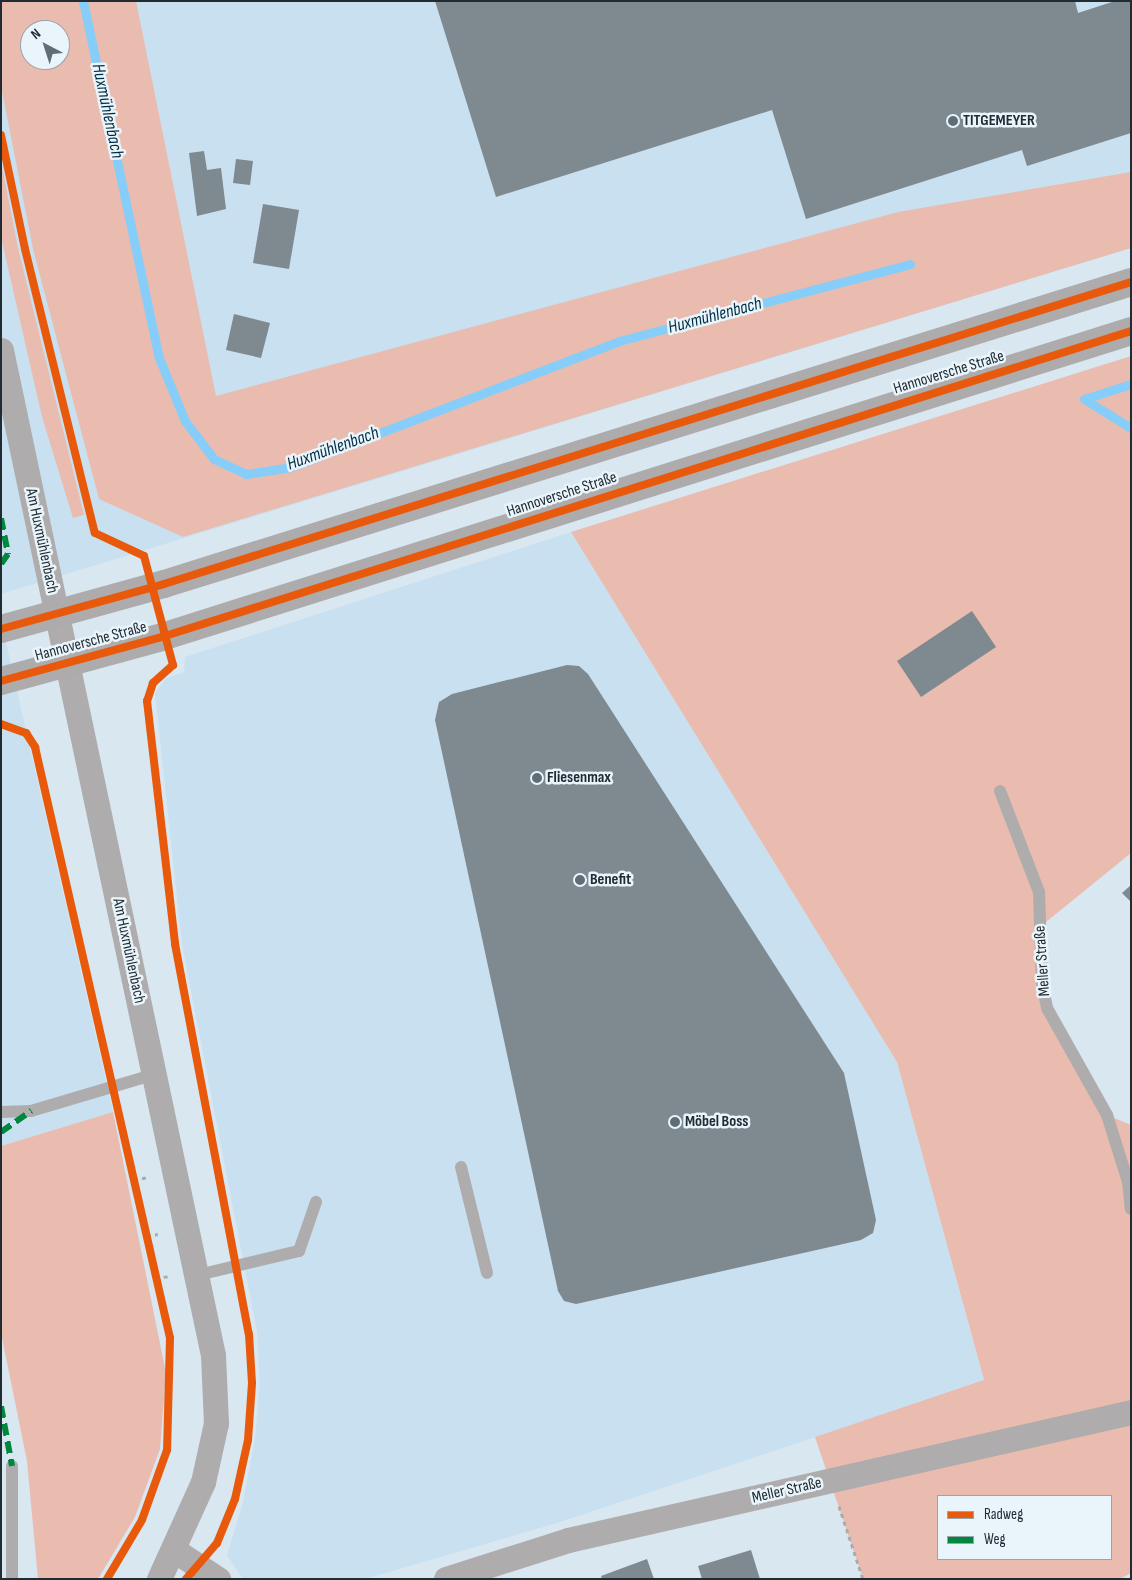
<!DOCTYPE html>
<html>
<head>
<meta charset="utf-8">
<style>
	body { margin:0 }
	#map { position:relative; width:1132px; height:1580px; overflow:hidden; background:#d9e7f1; font-family:"Sofia Sans Condensed",sans-serif }
	div>[style] { position:absolute }
	.built>* { inset:0; background:#c8e0f0 }
	.green>* { inset:0; background:#e9bcaf }
	.stream>* { height:9px; margin:-4.5px; padding:0 4.5px; transform-origin:4.5px; border-radius:4.5px; background:#86cef9 }
	.building>* { inset:0; background:#7f8990 }
	.path>* { height:3px; margin-top:-1.5px; transform-origin:0; background:repeating-linear-gradient(90deg,#a9abae 0 4px,transparent 0 8px) }
	.lane>* { height:12px; margin:-6px; padding:0 6px; transform-origin:6px; border-radius:6px; background:#afacad }
	.street>* { height:25px; margin:-12.5px; padding:0 12.5px; transform-origin:12.5px; border-radius:12.5px; background:#afacad }
	.secondary>* { height:28px; margin:-14px; padding:0 14px; transform-origin:14px; border-radius:14px; background:#aeabad }
	.quiet>* { height:6px; margin-top:-3px; transform-origin:0; background:repeating-linear-gradient(90deg,#00873e 0 12px,transparent 0 18px) }
	.cycleway>* { height:8px; margin:-4px; padding:0 4px; transform-origin:4px; border-radius:4px; background:#e8590c }
	.dots>* { width:14px; height:14px; translate:-50% -50%; box-sizing:border-box; border:2px solid #e9f4fb; border-radius:50% }
	span { translate:-50% -50%; white-space:nowrap; text-align:center; line-height:1.15; -webkit-text-stroke:5px #e9f4fb; paint-order:stroke }
	.poi-label { font-size:16px; color:#212b32; font-weight:700 }
	.left { translate:0 -50%; text-align:left }
	.street-label { font-size:16px; color:#212b32 }
	.water-label { font-size:18px; color:#002d43; font-style:italic }
	.frame { position:absolute; inset:0; border:2px solid #212b32; pointer-events:none }
	.legend { position:absolute; left:937px; top:1495px; width:175px; height:65px; box-sizing:border-box; background:#e9f4fb; border:1px solid #99a4ab; margin:0; padding:6px 9px; list-style:none; font-size:15px; color:#212b32 }
	.legend li { display:flex; align-items:center; gap:10px; height:25px }
	.legend b { width:25px; border:1px solid #99a4ab }
	.north { position:absolute; left:20px; top:20px; width:50px; height:50px; box-sizing:border-box; background:#e9f4fb; border:1px solid #99a4ab; border-radius:50%; rotate:320deg; font-size:14px; font-weight:700; line-height:20px; text-align:center; color:#212b32 }
	.north::after { content:''; display:block; margin:auto; width:18px; height:22px; background:#616d75; clip-path:polygon(50% 0,100% 100%,50% 72%,0 100%) }
</style>
</head>
<body>
<div id="map">
	<div class="built">
		<div style="clip-path:polygon(evenodd,1px 1px,1131px 1px,1131px 248px,1px 594px,1px 1px,30px 30px,60px 30px,60px 60px,30px 60px,30px 30px)"></div>
		<div style="clip-path:polygon(571px 532px,897px 1062px,984px 1381px,557px 1523px,365px 1579px,243px 1579px,227px 1555px,242px 1506px,255px 1439px,260px 1383px,257px 1332px,182px 944px,155px 694px,165px 679px,184px 672px,185px 657px)"></div>
		<div style="clip-path:polygon(1px 621px,113px 1112px,1px 1146px)"></div>
	</div>
	<div class="green">
		<div style="clip-path:polygon(evenodd,1px 1px,136px 1px,216px 396px,898px 212px,1131px 172px,1131px 248px,183px 537px,99px 499px,33px 249px,1px 86px,1px 1px,30px 30px,60px 30px,60px 60px,30px 60px,30px 30px)"></div>
		<div style="clip-path:polygon(1px 161px,18px 248px,84px 515px,73px 518px,42px 417px,1px 237px)"></div>
		<div style="clip-path:polygon(evenodd,1131px 356px,1131px 853px,1041px 926px,1047px 1008px,1107px 1115px,1131px 1125px,1131px 1573px,1120px 1579px,863px 1579px,815px 1437px,984px 1380px,897px 1062px,571px 532px,1131px 356px,938px 1496px,1111px 1496px,1111px 1559px,938px 1559px,938px 1496px)"></div>
		<div style="clip-path:polygon(113px 1112px,166px 1373px,160px 1449px,135px 1517px,98px 1579px,38px 1579px,27px 1461px,1px 1333px,1px 1146px)"></div>
	</div>
	<div class="stream">
		<div style="left:83px;top:1px;width:365px;rotate:78deg"></div>
		<div style="left:159px;top:358px;width:68px;rotate:67.6deg"></div>
		<div style="left:185px;top:421px;width:48px;rotate:52.7deg"></div>
		<div style="left:214px;top:459px;width:35px;rotate:25deg"></div>
		<div style="left:246px;top:474px;width:46px;rotate:-8.8deg"></div>
		<div style="left:291px;top:467px;width:351px;rotate:-21deg"></div>
		<div style="left:619px;top:341px;width:301px;rotate:-14.8deg"></div>
		<div style="left:1084px;top:399px;width:55px;rotate:31.7deg"></div>
		<div style="left:1084px;top:399px;width:49px;rotate:-17.7deg"></div>
	</div>
	<div class="building">
		<div style="clip-path:polygon(435px 1px,1075px 1px,1078px 13px,1115px 1px,1131px 1px,1131px 133px,1027px 166px,1022px 150px,806px 219px,772px 110px,496px 197px)"></div>
		<div style="clip-path:polygon(204px 151px,207px 170px,221px 168px,226px 209px,197px 216px,189px 153px)"></div>
		<div style="clip-path:polygon(236px 159px,253px 161px,250px 185px,233px 183px)"></div>
		<div style="clip-path:polygon(263px 204px,299px 210px,289px 269px,253px 263px)"></div>
		<div style="clip-path:polygon(234px 314px,270px 323px,261px 358px,226px 350px)"></div>
		<div style="clip-path:polygon(972px 611px,996px 647px,921px 697px,897px 661px)"></div>
		<div style="clip-path:polygon(567px 665px,579px 666px,588px 674px,844px 1073px,876px 1220px,873px 1233px,861px 1240px,576px 1304px,564px 1301px,558px 1291px,435px 720px,439px 702px,452px 694px)"></div>
		<div style="clip-path:polygon(1131px 885px,1131px 902px,1122px 893px)"></div>
		<div style="clip-path:polygon(751px 1550px,760px 1579px,702px 1579px,698px 1566px)"></div>
		<div style="clip-path:polygon(647px 1559px,654px 1579px,602px 1579px,601px 1576px)"></div>
	</div>
	<div class="path">
		<div style="left:134px;top:1180px;width:14px;rotate:-12deg"></div>
		<div style="left:147px;top:1236px;width:11px;rotate:-10deg"></div>
		<div style="left:156px;top:1279px;width:12px;rotate:-14deg"></div>
		<div style="left:839px;top:1506px;width:77px;rotate:71.8deg"></div>
	</div>
	<div class="lane">
		<div style="left:1000px;top:791px;width:108px;rotate:68.9deg"></div>
		<div style="left:1039px;top:892px;width:90px;rotate:88.1deg"></div>
		<div style="left:1042px;top:982px;width:26px;rotate:79deg"></div>
		<div style="left:1047px;top:1008px;width:123px;rotate:60.7deg"></div>
		<div style="left:1107px;top:1115px;width:70px;rotate:72.6deg"></div>
		<div style="left:1128px;top:1182px;width:27px;rotate:84deg"></div>
		<div style="left:1px;top:1112px;width:30px;rotate:-2deg"></div>
		<div style="left:31px;top:1111px;width:129px;rotate:-16.6deg"></div>
		<div style="left:461px;top:1167px;width:109px;rotate:76.2deg"></div>
		<div style="left:198px;top:1275px;width:104px;rotate:-13.4deg"></div>
		<div style="left:299px;top:1251px;width:52px;rotate:-70.9deg"></div>
		<div style="left:12px;top:1466px;width:113px;rotate:90deg"></div>
	</div>
	<div class="street">
		<div style="left:1px;top:350px;width:1027px;rotate:78.09deg"></div>
		<div style="left:213px;top:1355px;width:68px;rotate:87.5deg"></div>
		<div style="left:216px;top:1423px;width:60px;rotate:102.4deg"></div>
		<div style="left:203px;top:1482px;width:107px;rotate:114.4deg"></div>
		<div style="left:174px;top:1550px;width:53px;rotate:33.4deg"></div>
		<div style="left:446px;top:1579px;width:128px;rotate:-17.7deg"></div>
		<div style="left:568px;top:1540px;width:577px;rotate:-12.81deg"></div>
	</div>
	<div class="secondary">
		<div style="left:1px;top:629px;width:169px;rotate:-15.4deg"></div>
		<div style="left:164px;top:584px;width:1013px;rotate:-17.34deg"></div>
		<div style="left:1px;top:681px;width:170px;rotate:-15.3deg"></div>
		<div style="left:165px;top:636px;width:1013px;rotate:-17.52deg"></div>
	</div>
	<div class="quiet">
		<div style="left:1px;top:518px;width:37px;rotate:79deg"></div>
		<div style="left:8px;top:554px;width:12px;rotate:125deg"></div>
		<div style="left:1px;top:1132px;width:37px;rotate:-35deg"></div>
		<div style="left:1px;top:1406px;width:61px;rotate:79.6deg"></div>
	</div>
	<div class="cycleway">
		<div style="left:1px;top:135px;width:116px;rotate:78.1deg"></div>
		<div style="left:25px;top:249px;width:292px;rotate:76.2deg"></div>
		<div style="left:95px;top:533px;width:54px;rotate:25.1deg"></div>
		<div style="left:144px;top:556px;width:113px;rotate:75.1deg"></div>
		<div style="left:173px;top:665px;width:27px;rotate:138deg"></div>
		<div style="left:153px;top:683px;width:19px;rotate:108deg"></div>
		<div style="left:147px;top:701px;width:245px;rotate:83.4deg"></div>
		<div style="left:175px;top:944px;width:397px;rotate:79.3deg"></div>
		<div style="left:249px;top:1334px;width:49px;rotate:86.5deg"></div>
		<div style="left:252px;top:1383px;width:57px;rotate:94deg"></div>
		<div style="left:248px;top:1440px;width:60px;rotate:102.4deg"></div>
		<div style="left:235px;top:1499px;width:48px;rotate:112.2deg"></div>
		<div style="left:217px;top:1543px;width:48px;rotate:130.7deg"></div>
		<div style="left:1px;top:629px;width:169px;rotate:-15.4deg"></div>
		<div style="left:164px;top:584px;width:1013px;rotate:-17.34deg"></div>
		<div style="left:1px;top:681px;width:170px;rotate:-15.3deg"></div>
		<div style="left:165px;top:636px;width:1013px;rotate:-17.52deg"></div>
		<div style="left:1px;top:724px;width:27px;rotate:20deg"></div>
		<div style="left:26px;top:733px;width:17px;rotate:57deg"></div>
		<div style="left:35px;top:747px;width:606px;rotate:77.13deg"></div>
		<div style="left:170px;top:1338px;width:112px;rotate:91.5deg"></div>
		<div style="left:167px;top:1450px;width:74px;rotate:109.7deg"></div>
		<div style="left:142px;top:1520px;width:69px;rotate:120.7deg"></div>
	</div>
	<div class="dots">
		<div style="left:953px;top:121px;background:#616d75"></div>
		<div style="left:537px;top:778px;background:#616d75"></div>
		<div style="left:580px;top:880px;background:#616d75"></div>
		<div style="left:675px;top:1122px;background:#616d75"></div>
	</div>
	<div class="poi-label">
		<span class="left" style="left:963px;top:121px">TITGEMEYER</span>
		<span class="left" style="left:547px;top:778px">Fliesenmax</span>
		<span class="left" style="left:590px;top:880px">Benefit</span>
		<span class="left" style="left:685px;top:1122px">Möbel Boss</span>
	</div>
	<div class="street-label">
		<span style="left:949px;top:373px;rotate:-17deg">Hannoversche Straße</span>
		<span style="left:562px;top:495px;rotate:-18deg">Hannoversche Straße</span>
		<span style="left:41px;top:541px;rotate:78deg">Am Huxmühlenbach</span>
		<span style="left:91px;top:642px;rotate:-15deg">Hannoversche Straße</span>
		<span style="left:128px;top:951px;rotate:78deg">Am Huxmühlenbach</span>
		<span style="left:1043px;top:961px;rotate:-94deg">Meller Straße</span>
		<span style="left:787px;top:1491px;rotate:-13deg">Meller Straße</span>
	</div>
	<div class="water-label">
		<span style="left:107px;top:111px;rotate:78deg">Huxmühlenbach</span>
		<span style="left:715px;top:316px;rotate:-15deg">Huxmühlenbach</span>
		<span style="left:333px;top:449px;rotate:-20deg">Huxmühlenbach</span>
	</div>
	<div class="frame"></div>
	<ul class="legend">
	<li><b style="height:6px;background:#e8590c"></b>Radweg</li>
	<li><b style="height:6px;background:#00873e"></b>Weg</li>
	</ul>
	<div class="north">N</div>
</div>
</body>
</html>
